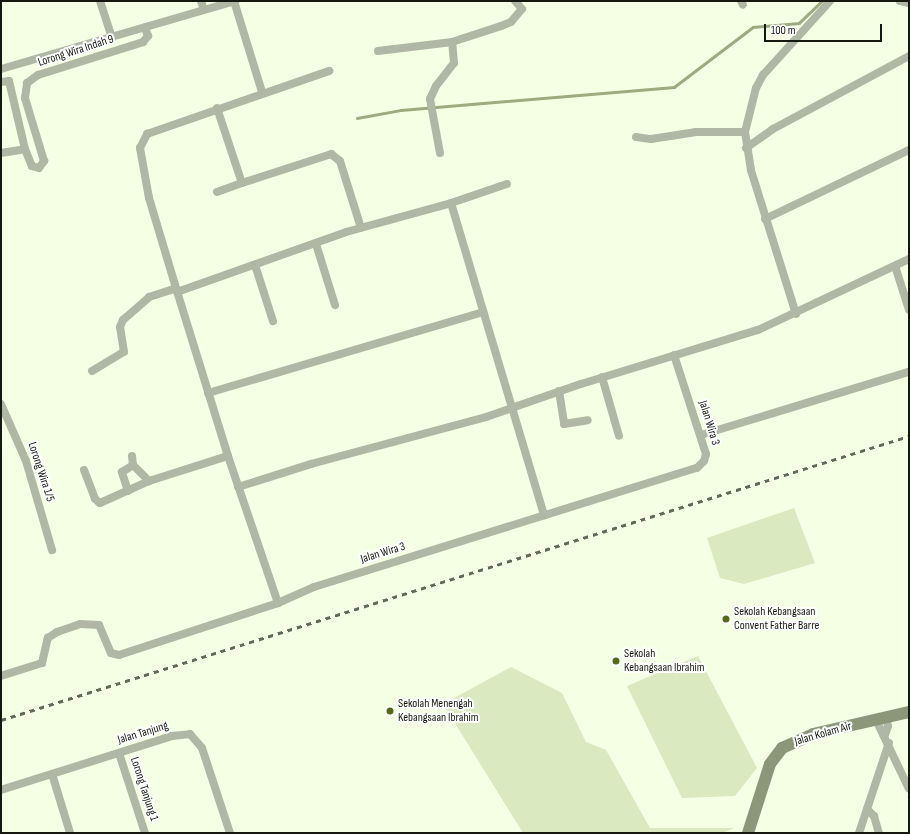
<!DOCTYPE html>
<html>
<head>
<meta charset="utf-8">
<style>
	body { margin:0 }
	#map { position:relative; width:910px; height:834px; overflow:hidden; background:#f5ffe4; font-family:"Sofia Sans Condensed",sans-serif }
	div>[style] { position:absolute }
	.green>* { inset:0; background:#dae9c0 }
	.stream>* { height:2.5px; margin:-1.25px; padding:0 1.25px; transform-origin:1.25px; border-radius:1.25px; background:#9cab80 }
	.minor>* { height:8px; margin:-4px; padding:0 4px; transform-origin:4px; border-radius:4px; background:#b0b7a4 }
	.secondary>* { height:12px; margin:-6px; padding:0 6px; transform-origin:6px; border-radius:6px; background:#8c977a }
	.rail>* { height:2.5px; margin-top:-1.25px; transform-origin:0; background:repeating-linear-gradient(90deg,#636959 0 5px,transparent 0 10px) }
	.dots>* { width:11px; height:11px; translate:-50% -50%; box-sizing:border-box; border:2px solid #fff; border-radius:50% }
	span { translate:-50% -50%; white-space:nowrap; text-align:center; line-height:1.15; -webkit-text-stroke:4px #fff; paint-order:stroke }
	.street-label { font-size:12px; color:#15180f }
	.poi-label { font-size:12px; color:#15180f }
	.left { translate:0 -50%; text-align:left }
	.frame { position:absolute; inset:0; border:2px solid #15180f; pointer-events:none }
	.scale { position:absolute; left:764px; top:24px; width:118px; height:18px; box-sizing:border-box; border:2px solid #15180f; border-top:0; padding-left:5px; font-size:12px; line-height:14px; white-space:nowrap; color:#15180f; -webkit-text-stroke:3px #fff; paint-order:stroke }
</style>
</head>
<body>
<div id="map">
	<div class="green">
		<div style="clip-path:polygon(794px 508px,815px 563px,744px 584px,720px 578px,707px 538px)"></div>
		<div style="clip-path:polygon(698px 656px,757px 768px,735px 796px,682px 798px,627px 686px)"></div>
		<div style="clip-path:polygon(511px 667px,562px 693px,586px 742px,606px 750px,650px 828px,734px 828px,723px 833px,523px 833px,443px 704px)"></div>
	</div>
	<div class="stream">
		<div style="left:357px;top:118px;width:45px;rotate:-10.3deg"></div>
		<div style="left:401px;top:110px;width:274px;rotate:-4.8deg"></div>
		<div style="left:674px;top:87px;width:99px;rotate:-37.2deg"></div>
		<div style="left:753px;top:27px;width:46px;rotate:-5deg"></div>
		<div style="left:799px;top:23px;width:32px;rotate:-44deg"></div>
	</div>
	<div class="minor">
		<div style="left:100px;top:1px;width:39px;rotate:72deg"></div>
		<div style="left:201px;top:1px;width:9px;rotate:72deg"></div>
		<div style="left:234px;top:1px;width:95px;rotate:72.9deg"></div>
		<div style="left:741px;top:1px;width:4px;rotate:63deg"></div>
		<div style="left:900px;top:1px;width:9px;rotate:13deg"></div>
		<div style="left:378px;top:51px;width:75px;rotate:-6.9deg"></div>
		<div style="left:452px;top:42px;width:52px;rotate:-18.1deg"></div>
		<div style="left:501px;top:26px;width:11px;rotate:-22deg"></div>
		<div style="left:511px;top:22px;width:17px;rotate:-50deg"></div>
		<div style="left:522px;top:9px;width:11px;rotate:-131deg"></div>
		<div style="left:1px;top:69px;width:244px;rotate:-16.2deg"></div>
		<div style="left:1px;top:82px;width:8px;rotate:-7deg"></div>
		<div style="left:9px;top:81px;width:70px;rotate:76.8deg"></div>
		<div style="left:25px;top:149px;width:18px;rotate:68deg"></div>
		<div style="left:32px;top:166px;width:7px;rotate:16deg"></div>
		<div style="left:39px;top:168px;width:9px;rotate:-54deg"></div>
		<div style="left:44px;top:161px;width:66px;rotate:-106.8deg"></div>
		<div style="left:25px;top:98px;width:15px;rotate:-82deg"></div>
		<div style="left:27px;top:83px;width:14px;rotate:-36deg"></div>
		<div style="left:38px;top:75px;width:110px;rotate:-17.4deg"></div>
		<div style="left:143px;top:42px;width:8px;rotate:-50deg"></div>
		<div style="left:148px;top:36px;width:9px;rotate:-111deg"></div>
		<div style="left:217px;top:108px;width:79px;rotate:71.6deg"></div>
		<div style="left:242px;top:183px;width:94px;rotate:-18deg"></div>
		<div style="left:331px;top:154px;width:11px;rotate:38deg"></div>
		<div style="left:340px;top:161px;width:70px;rotate:72.6deg"></div>
		<div style="left:636px;top:137px;width:15px;rotate:8deg"></div>
		<div style="left:651px;top:139px;width:46px;rotate:-8.8deg"></div>
		<div style="left:696px;top:132px;width:49px"></div>
		<div style="left:746px;top:148px;width:33px;rotate:-35deg"></div>
		<div style="left:773px;top:129px;width:154px;rotate:-28.2deg"></div>
		<div style="left:1px;top:153px;width:24px;rotate:-9deg"></div>
		<div style="left:440px;top:153px;width:55px;rotate:-100.5deg"></div>
		<div style="left:430px;top:99px;width:14px;rotate:-65deg"></div>
		<div style="left:436px;top:86px;width:29px;rotate:-52deg"></div>
		<div style="left:454px;top:63px;width:21px;rotate:-95deg"></div>
		<div style="left:217px;top:192px;width:27px;rotate:-20deg"></div>
		<div style="left:451px;top:203px;width:326px;rotate:73.4deg"></div>
		<div style="left:765px;top:219px;width:160px;rotate:-25.6deg"></div>
		<div style="left:316px;top:244px;width:64px;rotate:72.7deg"></div>
		<div style="left:255px;top:265px;width:59px;rotate:72.2deg"></div>
		<div style="left:895px;top:266px;width:46px;rotate:72.3deg"></div>
		<div style="left:177px;top:292px;width:179px;rotate:-19.5deg"></div>
		<div style="left:346px;top:232px;width:109px;rotate:-15.4deg"></div>
		<div style="left:451px;top:203px;width:59px;rotate:-18.7deg"></div>
		<div style="left:796px;top:314px;width:151px;rotate:-107.4deg"></div>
		<div style="left:751px;top:170px;width:38px;rotate:-99deg"></div>
		<div style="left:745px;top:132px;width:45px;rotate:-76deg"></div>
		<div style="left:756px;top:88px;width:15px;rotate:-62deg"></div>
		<div style="left:763px;top:75px;width:100px;rotate:-47.8deg"></div>
		<div style="left:92px;top:371px;width:37px;rotate:-31deg"></div>
		<div style="left:124px;top:352px;width:25px;rotate:-99deg"></div>
		<div style="left:120px;top:327px;width:8px;rotate:-67deg"></div>
		<div style="left:123px;top:320px;width:35px;rotate:-41deg"></div>
		<div style="left:149px;top:297px;width:28px;rotate:-18deg"></div>
		<div style="left:602px;top:377px;width:61px;rotate:73.9deg"></div>
		<div style="left:559px;top:391px;width:33px;rotate:81deg"></div>
		<div style="left:564px;top:424px;width:24px;rotate:-9deg"></div>
		<div style="left:208px;top:393px;width:287px;rotate:-16.4deg"></div>
		<div style="left:1px;top:404px;width:62px;rotate:66.3deg"></div>
		<div style="left:26px;top:461px;width:93px;rotate:73.7deg"></div>
		<div style="left:701px;top:435px;width:217px;rotate:-16.9deg"></div>
		<div style="left:132px;top:456px;width:9px;rotate:84deg"></div>
		<div style="left:133px;top:465px;width:23px;rotate:45deg"></div>
		<div style="left:84px;top:470px;width:31px;rotate:69deg"></div>
		<div style="left:95px;top:499px;width:6px;rotate:39deg"></div>
		<div style="left:100px;top:503px;width:54px;rotate:-24.2deg"></div>
		<div style="left:149px;top:481px;width:83px;rotate:-17.6deg"></div>
		<div style="left:238px;top:487px;width:77px;rotate:-17.5deg"></div>
		<div style="left:311px;top:464px;width:181px;rotate:-15deg"></div>
		<div style="left:486px;top:417px;width:101px;rotate:-19.2deg"></div>
		<div style="left:581px;top:384px;width:185px;rotate:-17deg"></div>
		<div style="left:758px;top:330px;width:167px;rotate:-25.2deg"></div>
		<div style="left:128px;top:491px;width:20px;rotate:-108deg"></div>
		<div style="left:122px;top:472px;width:13px;rotate:-32deg"></div>
		<div style="left:278px;top:603px;width:155px;rotate:-108.8deg"></div>
		<div style="left:228px;top:456px;width:176px;rotate:-107.2deg"></div>
		<div style="left:176px;top:288px;width:94px;rotate:-106.7deg"></div>
		<div style="left:149px;top:198px;width:51px;rotate:-100.2deg"></div>
		<div style="left:140px;top:148px;width:16px;rotate:-63deg"></div>
		<div style="left:147px;top:134px;width:193px;rotate:-19.1deg"></div>
		<div style="left:1px;top:676px;width:43px;rotate:-17.6deg"></div>
		<div style="left:42px;top:663px;width:26px;rotate:-77deg"></div>
		<div style="left:48px;top:638px;width:11px;rotate:-34deg"></div>
		<div style="left:57px;top:632px;width:24px;rotate:-19deg"></div>
		<div style="left:80px;top:624px;width:19px;rotate:3deg"></div>
		<div style="left:99px;top:625px;width:30px;rotate:67deg"></div>
		<div style="left:111px;top:653px;width:8px;rotate:14deg"></div>
		<div style="left:119px;top:655px;width:167px;rotate:-18.1deg"></div>
		<div style="left:278px;top:603px;width:39px;rotate:-24deg"></div>
		<div style="left:314px;top:587px;width:401px;rotate:-17.3deg"></div>
		<div style="left:697px;top:468px;width:10px;rotate:-45deg"></div>
		<div style="left:704px;top:461px;width:7px;rotate:-74deg"></div>
		<div style="left:706px;top:454px;width:104px;rotate:-107.9deg"></div>
		<div style="left:876px;top:720px;width:76px;rotate:64.4deg"></div>
		<div style="left:885px;top:735px;width:9px;rotate:-72deg"></div>
		<div style="left:888px;top:726px;width:8px;rotate:-104deg"></div>
		<div style="left:119px;top:753px;width:84px;rotate:72deg"></div>
		<div style="left:52px;top:774px;width:62px;rotate:73deg"></div>
		<div style="left:1px;top:790px;width:179px;rotate:-17.5deg"></div>
		<div style="left:172px;top:736px;width:18px;rotate:-6deg"></div>
		<div style="left:190px;top:734px;width:18px;rotate:49deg"></div>
		<div style="left:202px;top:748px;width:89px;rotate:71.8deg"></div>
		<div style="left:867px;top:809px;width:10px;rotate:45deg"></div>
		<div style="left:874px;top:816px;width:18px;rotate:74deg"></div>
		<div style="left:859px;top:833px;width:95px;rotate:-71.6deg"></div>
	</div>
	<div class="secondary">
		<div style="left:748px;top:833px;width:72px;rotate:-72.3deg"></div>
		<div style="left:770px;top:764px;width:20px;rotate:-53deg"></div>
		<div style="left:782px;top:748px;width:34px;rotate:-24deg"></div>
		<div style="left:813px;top:734px;width:98px;rotate:-12.9deg"></div>
	</div>
	<div class="rail">
		<div style="left:1px;top:720px;width:951px;rotate:-17.37deg"></div>
	</div>
	<div class="dots">
		<div style="left:726px;top:619px;background:#546a19"></div>
		<div style="left:616px;top:661px;background:#546a19"></div>
		<div style="left:390px;top:711px;background:#546a19"></div>
	</div>
	<div class="street-label">
		<span style="left:76px;top:51px;rotate:-18deg">Lorong Wira Indah 9</span>
		<span style="left:709px;top:423px;rotate:73deg">Jalan Wira 3</span>
		<span style="left:41px;top:472px;rotate:72deg">Lorong Wira 1/5</span>
		<span style="left:383px;top:553px;rotate:-17deg">Jalan Wira 3</span>
		<span style="left:143px;top:733px;rotate:-17deg">Jalan Tanjung</span>
		<span style="left:823px;top:734px;rotate:-16deg">Jalan Kolam Air</span>
		<span style="left:144px;top:789px;rotate:72deg">Lorong Tanjung 1</span>
	</div>
	<div class="poi-label">
		<span class="left" style="left:734px;top:619px">Sekolah Kebangsaan<br>Convent Father Barre</span>
		<span class="left" style="left:624px;top:661px">Sekolah<br>Kebangsaan Ibrahim</span>
		<span class="left" style="left:398px;top:711px">Sekolah Menengah<br>Kebangsaan Ibrahim</span>
	</div>
	<div class="frame"></div>
	<div class="scale">100 m</div>
</div>
</body>
</html>
